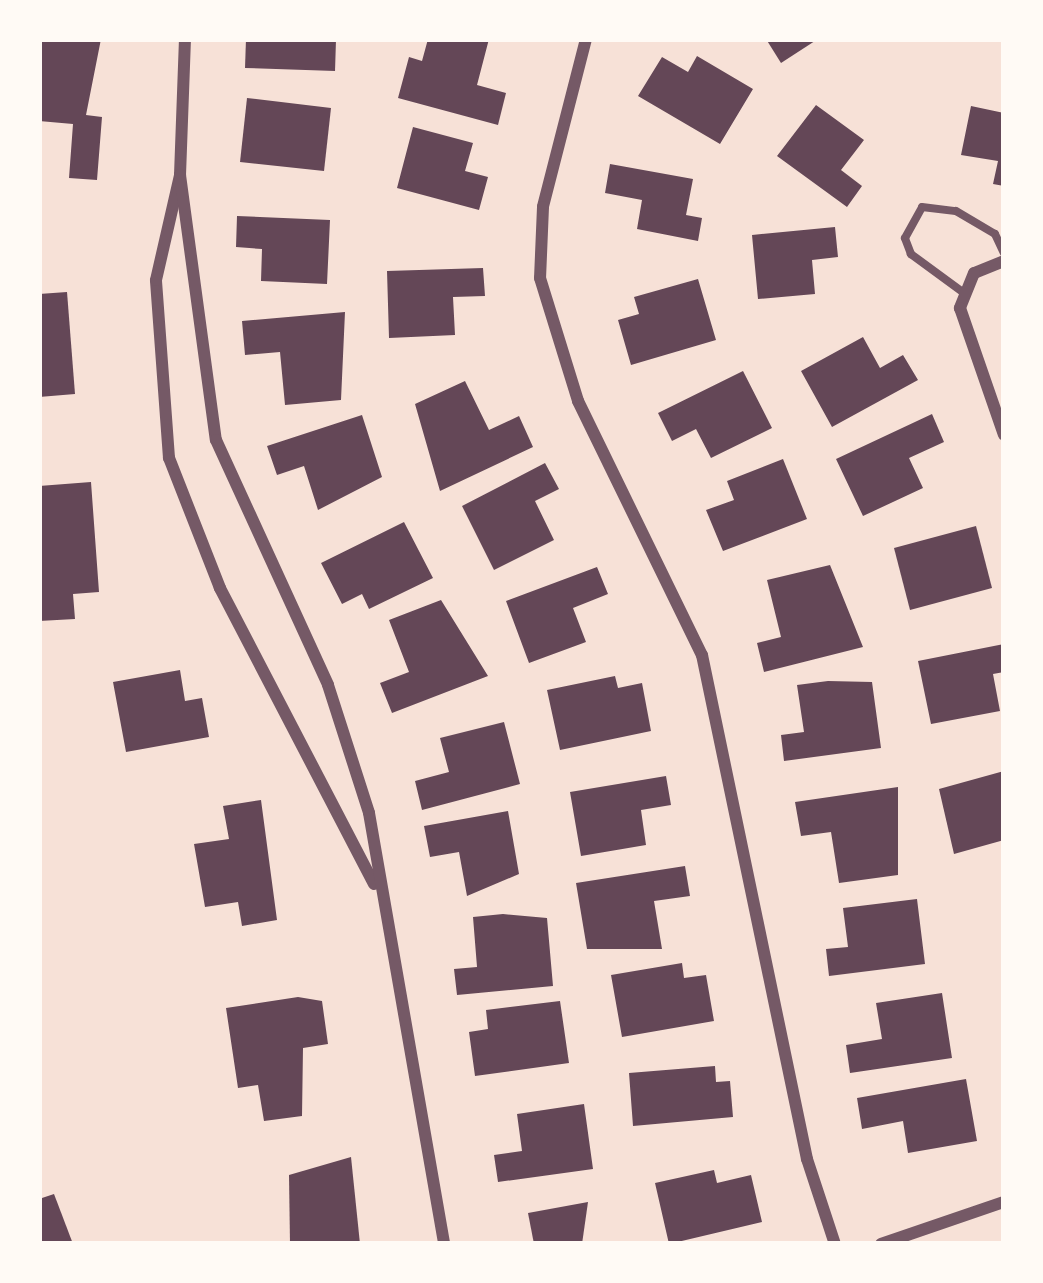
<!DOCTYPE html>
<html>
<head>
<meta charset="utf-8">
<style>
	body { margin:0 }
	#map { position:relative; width:1043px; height:1283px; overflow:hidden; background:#f7e1d7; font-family:"Fira Sans Condensed",sans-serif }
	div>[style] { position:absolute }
	.building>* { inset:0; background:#644757 }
	.service>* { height:8px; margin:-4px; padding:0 4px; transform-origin:4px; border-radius:4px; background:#755966 }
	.minor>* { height:12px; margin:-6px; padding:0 6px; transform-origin:6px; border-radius:6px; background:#755966 }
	span { translate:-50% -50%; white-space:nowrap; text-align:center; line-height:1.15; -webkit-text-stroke:9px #fffaf5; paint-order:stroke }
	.frame { position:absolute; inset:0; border:42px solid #fffaf5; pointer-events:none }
</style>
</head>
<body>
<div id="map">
	<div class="building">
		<div style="clip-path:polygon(39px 39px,101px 39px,86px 115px,102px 117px,97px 180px,69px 178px,73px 124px,39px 121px)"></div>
		<div style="clip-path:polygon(246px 39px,336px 39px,335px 71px,245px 68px)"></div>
		<div style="clip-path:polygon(428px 39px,489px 39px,477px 85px,506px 93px,498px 125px,398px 98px,409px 57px,422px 61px)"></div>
		<div style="clip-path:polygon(766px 39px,818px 39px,781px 63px)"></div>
		<div style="clip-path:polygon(697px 56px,753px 89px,720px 144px,638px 96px,662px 57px,688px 72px)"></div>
		<div style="clip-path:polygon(247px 98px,331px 108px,324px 171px,240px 162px)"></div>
		<div style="clip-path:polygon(816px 105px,864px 140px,841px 170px,862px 186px,847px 207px,777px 156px)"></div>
		<div style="clip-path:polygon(971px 106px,1004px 113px,1004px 186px,993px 184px,998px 161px,961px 155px)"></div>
		<div style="clip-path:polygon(413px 127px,473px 143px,465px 171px,488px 177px,479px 210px,397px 188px)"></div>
		<div style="clip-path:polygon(610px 164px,693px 179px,686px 215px,702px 218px,698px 241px,637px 229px,642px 200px,605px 193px)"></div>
		<div style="clip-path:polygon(237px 216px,330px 220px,327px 284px,261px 281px,262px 249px,236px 247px)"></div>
		<div style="clip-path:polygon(835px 227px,838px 257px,812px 260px,815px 294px,758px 299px,752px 235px)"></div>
		<div style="clip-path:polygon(483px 268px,485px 296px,453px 297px,455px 335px,389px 338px,387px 271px)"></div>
		<div style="clip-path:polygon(698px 279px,716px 340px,631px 365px,618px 320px,639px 314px,634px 297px)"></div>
		<div style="clip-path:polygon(67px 292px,75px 394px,39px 397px,39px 294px)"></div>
		<div style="clip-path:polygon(345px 312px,341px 400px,285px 405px,280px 352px,245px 355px,242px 321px)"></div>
		<div style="clip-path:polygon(863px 337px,880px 368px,903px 355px,918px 380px,832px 427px,801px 371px)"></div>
		<div style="clip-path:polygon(743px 371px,772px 428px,711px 458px,696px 429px,672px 441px,658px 413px)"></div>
		<div style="clip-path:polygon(465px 381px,489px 430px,519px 416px,533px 447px,440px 491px,415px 404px)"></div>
		<div style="clip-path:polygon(932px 414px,944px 442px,909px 458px,923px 488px,863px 516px,836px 459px)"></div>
		<div style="clip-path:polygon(362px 415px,382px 477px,318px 510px,304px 466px,277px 475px,267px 446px)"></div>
		<div style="clip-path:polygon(783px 459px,807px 519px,723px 551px,706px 510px,734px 500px,727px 481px)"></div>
		<div style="clip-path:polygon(545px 463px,559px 489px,535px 501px,554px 540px,494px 570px,462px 506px)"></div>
		<div style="clip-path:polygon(91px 482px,99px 592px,73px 594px,75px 619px,39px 621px,39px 486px)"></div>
		<div style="clip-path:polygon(404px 522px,433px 578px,369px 609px,362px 594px,342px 604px,321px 563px)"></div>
		<div style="clip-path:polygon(976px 526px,992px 588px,910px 610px,894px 548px)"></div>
		<div style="clip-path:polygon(830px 565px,863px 647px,764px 672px,757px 643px,781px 637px,767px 580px)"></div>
		<div style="clip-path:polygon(597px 567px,608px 594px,573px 608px,586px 642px,529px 663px,506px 601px)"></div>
		<div style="clip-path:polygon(441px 600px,488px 676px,392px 713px,380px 683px,409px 672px,389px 620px)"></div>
		<div style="clip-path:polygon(1004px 644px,1004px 672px,993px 674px,1000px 711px,931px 724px,918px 661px)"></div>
		<div style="clip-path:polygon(180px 670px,185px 701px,202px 698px,209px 737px,126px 752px,113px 682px)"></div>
		<div style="clip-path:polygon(615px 676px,618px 688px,642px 683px,651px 731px,560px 750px,547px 690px)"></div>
		<div style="clip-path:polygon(828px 681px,872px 682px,881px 748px,784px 761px,781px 735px,804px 732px,797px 685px)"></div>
		<div style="clip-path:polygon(504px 722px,520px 784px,422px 810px,415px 781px,449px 772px,440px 738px)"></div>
		<div style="clip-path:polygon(1004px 771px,1004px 840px,954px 854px,939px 789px)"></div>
		<div style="clip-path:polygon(666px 776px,671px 805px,641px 810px,646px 845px,581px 856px,570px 792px)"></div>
		<div style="clip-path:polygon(898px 787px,898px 875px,839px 883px,831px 832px,801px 836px,795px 802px)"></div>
		<div style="clip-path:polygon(261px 800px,277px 920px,242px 926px,238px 902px,205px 907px,194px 844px,229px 839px,223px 806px)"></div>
		<div style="clip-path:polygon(508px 811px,519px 874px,467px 896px,459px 852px,430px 857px,424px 826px)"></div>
		<div style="clip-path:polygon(685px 866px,690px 896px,654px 901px,662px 949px,587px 949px,576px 883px)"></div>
		<div style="clip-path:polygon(917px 899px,925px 964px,829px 976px,826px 949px,848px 947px,843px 908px)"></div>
		<div style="clip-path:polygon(503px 914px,547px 918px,553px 986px,457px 995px,454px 969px,477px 967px,473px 917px)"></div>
		<div style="clip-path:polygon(682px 963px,684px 978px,706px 975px,714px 1021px,622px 1037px,611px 975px)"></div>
		<div style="clip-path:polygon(942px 993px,952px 1058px,850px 1073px,846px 1045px,882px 1039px,876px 1003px)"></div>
		<div style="clip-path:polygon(298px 997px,322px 1001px,328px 1044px,303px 1048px,302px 1116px,264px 1121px,258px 1085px,238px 1088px,226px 1008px)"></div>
		<div style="clip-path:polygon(560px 1001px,569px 1063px,475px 1076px,469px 1032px,488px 1029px,486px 1010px)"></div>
		<div style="clip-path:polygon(715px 1066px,716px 1082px,730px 1081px,733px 1117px,633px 1126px,629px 1073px)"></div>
		<div style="clip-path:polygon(966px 1079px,977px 1141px,908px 1153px,903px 1121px,862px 1129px,857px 1098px)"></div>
		<div style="clip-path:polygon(584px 1104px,593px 1169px,498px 1182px,494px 1155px,522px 1151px,517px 1114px)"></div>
		<div style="clip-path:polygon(351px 1157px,360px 1244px,290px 1244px,289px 1175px)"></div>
		<div style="clip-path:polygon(714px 1170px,717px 1183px,751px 1175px,762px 1222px,669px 1244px,655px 1183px)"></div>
		<div style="clip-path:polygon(54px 1194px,73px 1244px,39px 1244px,39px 1199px)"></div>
		<div style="clip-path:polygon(588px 1202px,582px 1244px,534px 1244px,528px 1213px)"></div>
	</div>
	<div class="service">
		<div style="left:964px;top:293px;width:66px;rotate:-143.7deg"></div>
		<div style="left:911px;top:254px;width:17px;rotate:-111deg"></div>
		<div style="left:905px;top:238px;width:35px;rotate:-61deg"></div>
		<div style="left:922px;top:207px;width:34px;rotate:7deg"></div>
		<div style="left:956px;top:211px;width:45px;rotate:30.5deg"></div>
		<div style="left:995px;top:234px;width:21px;rotate:65deg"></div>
	</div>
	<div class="minor">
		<div style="left:586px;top:39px;width:173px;rotate:104.4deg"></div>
		<div style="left:543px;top:207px;width:71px;rotate:92.4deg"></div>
		<div style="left:540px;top:278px;width:129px;rotate:72.8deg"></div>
		<div style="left:578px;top:401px;width:283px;rotate:64deg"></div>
		<div style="left:702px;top:655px;width:515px;rotate:78.23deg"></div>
		<div style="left:807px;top:1159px;width:89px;rotate:71.8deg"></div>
		<div style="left:180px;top:175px;width:136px;rotate:-87.9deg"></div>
		<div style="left:1004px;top:261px;width:32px;rotate:158deg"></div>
		<div style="left:974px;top:273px;width:38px;rotate:112deg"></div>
		<div style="left:960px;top:308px;width:134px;rotate:70.9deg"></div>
		<div style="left:374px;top:884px;width:334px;rotate:-117.5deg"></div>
		<div style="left:220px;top:588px;width:140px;rotate:-111.4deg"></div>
		<div style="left:169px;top:458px;width:178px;rotate:-94.2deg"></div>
		<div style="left:156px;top:280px;width:108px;rotate:-77.1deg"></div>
		<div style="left:180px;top:175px;width:267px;rotate:82.3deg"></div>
		<div style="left:216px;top:440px;width:269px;rotate:65.4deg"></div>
		<div style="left:328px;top:685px;width:134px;rotate:72.2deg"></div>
		<div style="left:369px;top:813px;width:437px;rotate:80.1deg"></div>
		<div style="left:881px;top:1244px;width:130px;rotate:-18.9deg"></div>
	</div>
	<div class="frame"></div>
</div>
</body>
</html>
